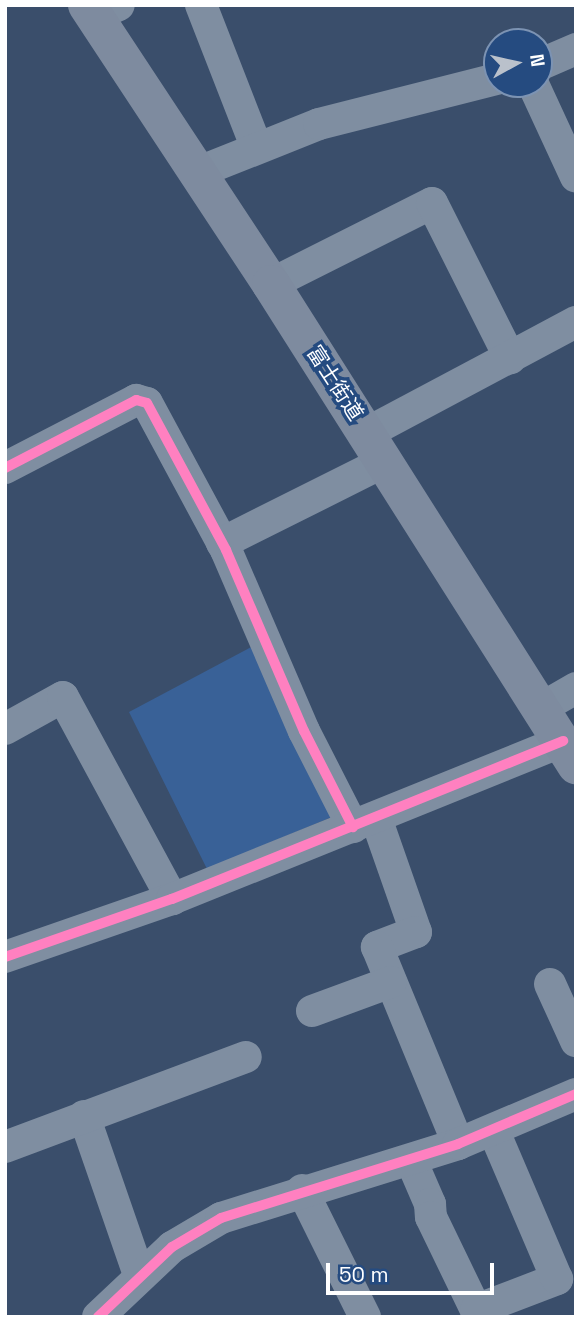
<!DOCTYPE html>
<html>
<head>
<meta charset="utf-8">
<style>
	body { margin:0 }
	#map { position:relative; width:581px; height:1322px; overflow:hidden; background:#3a4e6b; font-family:"Space Grotesk","Noto Sans JP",sans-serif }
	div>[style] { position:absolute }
	.green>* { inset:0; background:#396197 }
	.minor>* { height:32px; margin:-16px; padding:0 16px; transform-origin:16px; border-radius:16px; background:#7f8ea1 }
	.major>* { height:38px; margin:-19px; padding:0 19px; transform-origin:19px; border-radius:19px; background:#7e8b9f }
	.cycleway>* { height:10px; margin:-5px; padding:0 5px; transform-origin:5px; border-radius:5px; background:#ff80c0 }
	span { translate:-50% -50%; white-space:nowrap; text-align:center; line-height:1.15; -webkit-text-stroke:7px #254b80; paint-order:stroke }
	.street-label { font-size:21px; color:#fff }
	.frame { position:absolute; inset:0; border:7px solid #fff; pointer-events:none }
	.north { position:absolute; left:483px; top:28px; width:70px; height:70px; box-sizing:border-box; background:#254b80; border:2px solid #7c93b3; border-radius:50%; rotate:82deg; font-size:19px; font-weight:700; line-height:28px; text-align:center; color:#fff }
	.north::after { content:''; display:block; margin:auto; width:24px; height:32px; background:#bac1cb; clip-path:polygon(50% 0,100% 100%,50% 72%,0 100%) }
	.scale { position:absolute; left:326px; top:1263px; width:168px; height:32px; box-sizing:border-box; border:4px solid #fff; border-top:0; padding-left:9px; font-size:21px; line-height:24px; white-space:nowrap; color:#fff; -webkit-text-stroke:5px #254b80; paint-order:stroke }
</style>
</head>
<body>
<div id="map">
	<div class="green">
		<div style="clip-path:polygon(257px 644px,332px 817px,223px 862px,211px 877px,129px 712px)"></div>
	</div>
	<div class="minor">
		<div style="left:201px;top:5px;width:151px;rotate:68.7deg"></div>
		<div style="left:94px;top:16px;width:27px;rotate:-24deg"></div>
		<div style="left:539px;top:65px;width:40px;rotate:-23.4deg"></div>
		<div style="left:533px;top:84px;width:102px;rotate:65.2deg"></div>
		<div style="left:196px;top:173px;width:132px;rotate:-21.7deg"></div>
		<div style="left:319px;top:124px;width:184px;rotate:-14.2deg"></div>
		<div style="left:271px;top:284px;width:180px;rotate:-26.7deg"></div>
		<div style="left:432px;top:203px;width:174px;rotate:63.3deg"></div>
		<div style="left:367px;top:433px;width:237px;rotate:-28deg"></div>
		<div style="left:5px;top:468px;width:148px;rotate:-27.4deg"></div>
		<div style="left:136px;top:400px;width:11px;rotate:15deg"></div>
		<div style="left:147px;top:403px;width:167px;rotate:61.7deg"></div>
		<div style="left:226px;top:550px;width:197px;rotate:66.7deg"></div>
		<div style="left:304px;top:731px;width:108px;rotate:63deg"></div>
		<div style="left:222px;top:543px;width:183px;rotate:-26.6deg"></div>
		<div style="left:543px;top:707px;width:38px;rotate:-30deg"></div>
		<div style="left:5px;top:729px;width:66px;rotate:-28.9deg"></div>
		<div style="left:63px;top:697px;width:230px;rotate:61.6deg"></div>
		<div style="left:376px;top:818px;width:121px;rotate:70.7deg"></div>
		<div style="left:416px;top:932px;width:42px;rotate:159deg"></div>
		<div style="left:377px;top:947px;width:213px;rotate:67.6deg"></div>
		<div style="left:5px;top:957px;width:177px;rotate:-19.2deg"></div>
		<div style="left:172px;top:899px;width:422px;rotate:-22deg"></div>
		<div style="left:550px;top:984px;width:63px;rotate:65.5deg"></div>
		<div style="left:312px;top:1011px;width:84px;rotate:-20.2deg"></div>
		<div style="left:84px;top:1116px;width:168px;rotate:70.9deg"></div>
		<div style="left:5px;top:1147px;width:257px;rotate:-20.5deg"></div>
		<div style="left:411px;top:1160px;width:48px;rotate:66.6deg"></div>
		<div style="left:430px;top:1204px;width:13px;rotate:86deg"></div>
		<div style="left:431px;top:1217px;width:103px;rotate:64.2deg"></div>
		<div style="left:476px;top:1310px;width:87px;rotate:-20.9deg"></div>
		<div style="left:557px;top:1279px;width:161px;rotate:-113.1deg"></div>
		<div style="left:302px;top:1190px;width:142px;rotate:63.6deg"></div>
		<div style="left:98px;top:1317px;width:102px;rotate:-43.4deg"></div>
		<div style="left:172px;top:1247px;width:57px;rotate:-30.6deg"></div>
		<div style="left:221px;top:1218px;width:248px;rotate:-17.3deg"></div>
		<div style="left:458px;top:1144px;width:128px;rotate:-23deg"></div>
	</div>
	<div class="major">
		<div style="left:87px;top:5px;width:334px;rotate:56.6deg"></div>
		<div style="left:271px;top:284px;width:570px;rotate:57.62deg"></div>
	</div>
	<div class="cycleway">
		<div style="left:5px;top:468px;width:148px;rotate:-27.4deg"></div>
		<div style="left:136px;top:400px;width:11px;rotate:15deg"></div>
		<div style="left:147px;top:403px;width:167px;rotate:61.7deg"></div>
		<div style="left:226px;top:550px;width:197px;rotate:66.7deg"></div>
		<div style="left:304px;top:731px;width:108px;rotate:63deg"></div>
		<div style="left:5px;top:957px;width:177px;rotate:-19.2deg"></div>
		<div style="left:172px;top:899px;width:422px;rotate:-22deg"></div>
		<div style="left:98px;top:1317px;width:102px;rotate:-43.4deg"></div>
		<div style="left:172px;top:1247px;width:57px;rotate:-30.6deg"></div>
		<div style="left:221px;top:1218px;width:248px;rotate:-17.3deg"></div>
		<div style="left:458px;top:1144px;width:128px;rotate:-23deg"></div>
	</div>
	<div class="street-label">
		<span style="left:335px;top:383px;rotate:57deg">富士街道</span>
	</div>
	<div class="frame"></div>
	<div class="north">N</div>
	<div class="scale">50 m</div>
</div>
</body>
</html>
